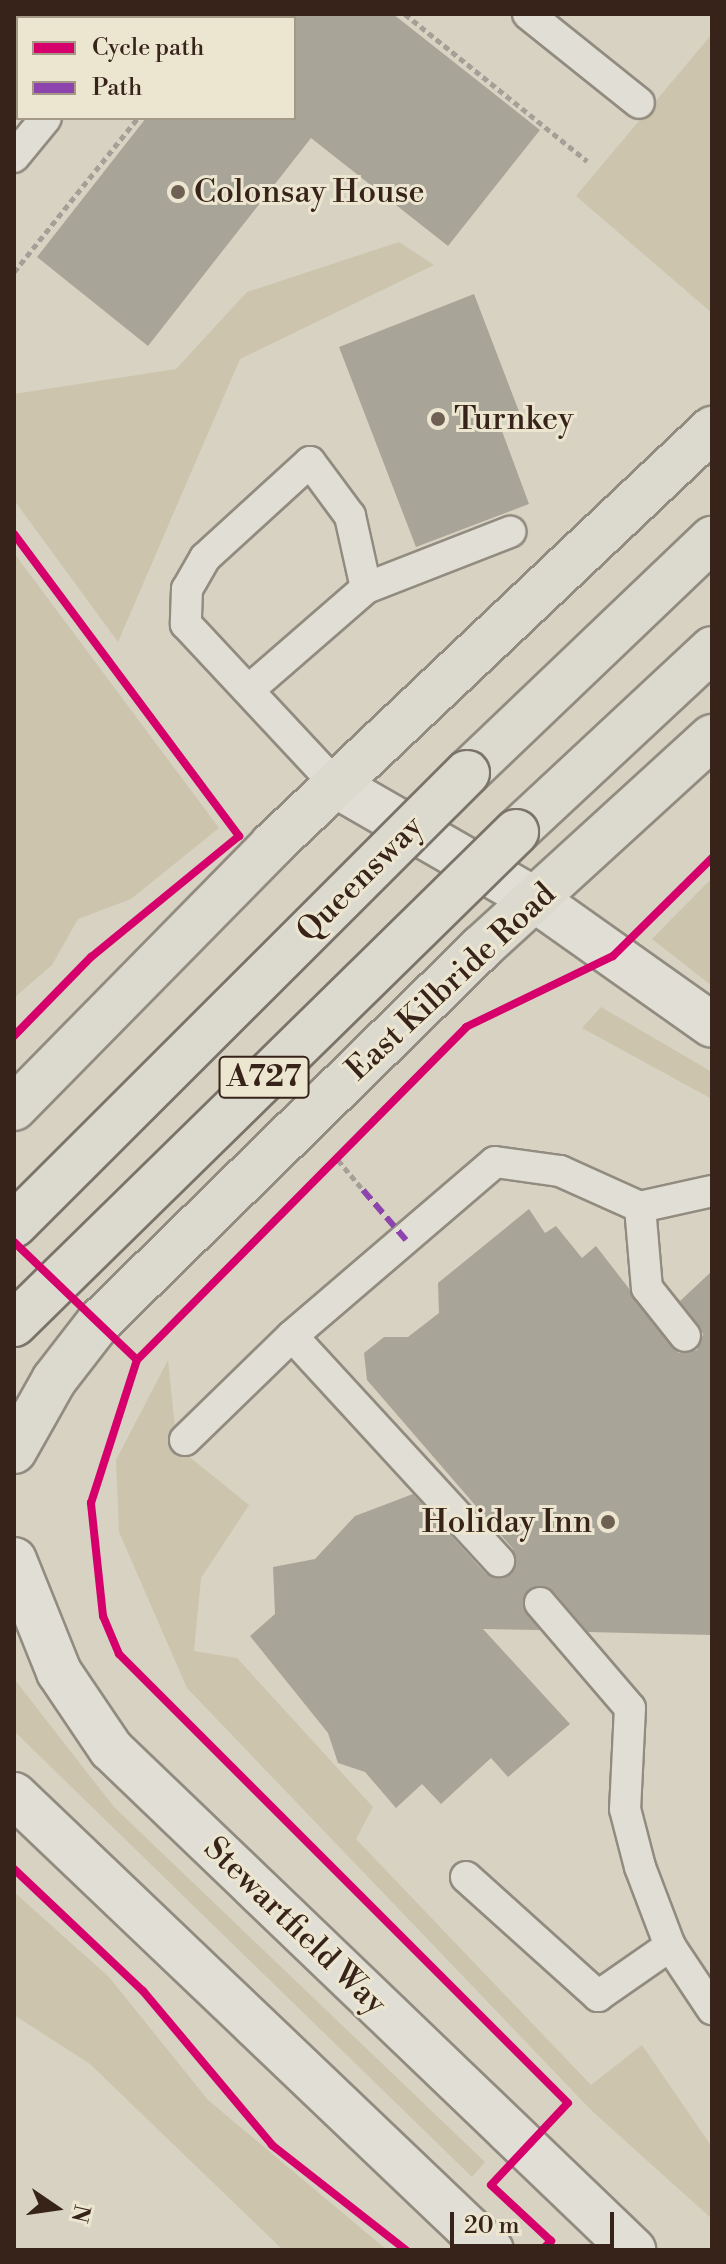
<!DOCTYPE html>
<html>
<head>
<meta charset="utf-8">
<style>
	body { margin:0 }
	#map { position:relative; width:726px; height:2264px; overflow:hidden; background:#d7d2c1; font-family:"Libre Bodoni",serif }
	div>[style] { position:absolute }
	.green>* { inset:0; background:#cdc4ad }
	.building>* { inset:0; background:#a9a498 }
	.path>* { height:5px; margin-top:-2.5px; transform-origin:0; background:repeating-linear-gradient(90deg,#a49f97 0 6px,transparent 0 10px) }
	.roads { filter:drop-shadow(2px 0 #918b80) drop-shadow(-2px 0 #918b80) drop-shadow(0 2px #918b80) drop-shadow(0 -2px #918b80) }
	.service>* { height:30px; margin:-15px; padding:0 15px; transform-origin:15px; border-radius:15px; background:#e1dfd5 }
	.minor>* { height:44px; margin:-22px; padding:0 22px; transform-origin:22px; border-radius:22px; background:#e1dfd5 }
	.tertiary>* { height:44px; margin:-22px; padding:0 22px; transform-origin:22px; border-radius:22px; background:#e1dfd5 }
	.primary>* { height:44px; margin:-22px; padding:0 22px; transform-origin:22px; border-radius:22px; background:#dcd9cf }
	.bridges { filter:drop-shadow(2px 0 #7a736a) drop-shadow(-2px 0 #7a736a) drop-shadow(0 2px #7a736a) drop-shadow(0 -2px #7a736a) }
	.primary-bridge>* { height:44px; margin:-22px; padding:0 22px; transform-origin:22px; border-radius:22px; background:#dcd9cf }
	.quiet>* { height:6px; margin-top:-3px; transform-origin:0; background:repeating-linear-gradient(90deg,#8e44ad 0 12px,transparent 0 18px) }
	.cycleway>* { height:8px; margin:-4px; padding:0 4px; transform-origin:4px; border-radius:4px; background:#d6006c }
	.dots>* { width:22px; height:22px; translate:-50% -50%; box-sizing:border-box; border:4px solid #ece6d0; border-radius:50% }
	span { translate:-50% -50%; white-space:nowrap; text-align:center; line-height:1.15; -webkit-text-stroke:6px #ece6d0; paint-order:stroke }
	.shield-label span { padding:2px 6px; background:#ece6d0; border:2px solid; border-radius:6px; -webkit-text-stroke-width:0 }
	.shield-label { font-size:30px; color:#372319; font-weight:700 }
	.poi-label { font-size:32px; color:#372319 }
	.left { translate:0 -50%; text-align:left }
	.right { translate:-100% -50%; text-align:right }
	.street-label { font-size:32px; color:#372319 }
	.frame { position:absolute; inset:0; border:16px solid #372319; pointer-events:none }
	.legend { position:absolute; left:16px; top:16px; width:280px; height:104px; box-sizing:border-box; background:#ece6d0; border:2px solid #a49887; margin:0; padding:10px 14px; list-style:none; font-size:24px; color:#372319 }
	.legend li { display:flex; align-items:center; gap:16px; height:40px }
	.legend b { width:40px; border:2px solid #a49887 }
	.north { position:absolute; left:16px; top:2168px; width:80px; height:80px; -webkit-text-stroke:6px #ece6d0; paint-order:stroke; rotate:103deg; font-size:22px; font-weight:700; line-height:32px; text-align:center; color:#372319 }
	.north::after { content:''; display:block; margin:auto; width:28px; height:36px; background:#372319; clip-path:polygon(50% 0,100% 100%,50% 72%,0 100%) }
	.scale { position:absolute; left:450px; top:2212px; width:164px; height:36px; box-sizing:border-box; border:4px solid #372319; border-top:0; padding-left:10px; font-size:24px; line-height:28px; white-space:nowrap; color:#372319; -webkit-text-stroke:6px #ece6d0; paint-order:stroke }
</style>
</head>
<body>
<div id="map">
	<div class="green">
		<div style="clip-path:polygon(712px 34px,712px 313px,576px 196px)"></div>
		<div style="clip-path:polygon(399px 242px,434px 265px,240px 359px,118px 642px,14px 500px,14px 394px,176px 369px,247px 292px)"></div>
		<div style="clip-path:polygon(14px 553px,219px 828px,131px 899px,78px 919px,52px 965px,14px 998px)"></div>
		<div style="clip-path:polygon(712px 878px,712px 986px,652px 939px)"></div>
		<div style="clip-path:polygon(601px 1007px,712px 1072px,712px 1099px,582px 1028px)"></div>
		<div style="clip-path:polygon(168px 1360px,177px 1447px,249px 1505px,201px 1578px,194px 1651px,237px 1658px,373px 1807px,356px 1839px,591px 2085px,642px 2045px,712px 2147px,712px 2219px,592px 2111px,187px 1688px,119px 1532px,116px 1460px)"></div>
		<div style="clip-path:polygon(15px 1680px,114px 1807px,485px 2162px,472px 2177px,14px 1731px)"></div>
		<div style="clip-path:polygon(14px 1892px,109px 1977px,208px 2100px,387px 2250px,283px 2250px,90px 2064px,14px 2015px)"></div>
	</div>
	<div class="building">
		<div style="clip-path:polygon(294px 14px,393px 14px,540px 130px,448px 246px,311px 138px,148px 346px,37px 257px,146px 118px,294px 118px)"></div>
		<div style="clip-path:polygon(474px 294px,520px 414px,499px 423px,529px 504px,416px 547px,339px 347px)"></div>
		<div style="clip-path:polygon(529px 1209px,545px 1233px,556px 1226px,582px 1258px,596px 1246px,679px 1353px,697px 1350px,703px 1334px,680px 1301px,712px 1271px,712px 1635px,588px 1632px,553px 1591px,529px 1589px,523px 1607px,540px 1630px,483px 1629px,570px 1724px,508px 1777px,491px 1758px,441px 1804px,422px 1784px,396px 1808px,365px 1772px,338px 1763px,328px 1733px,250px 1636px,275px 1614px,273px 1567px,315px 1559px,355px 1516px,413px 1494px,486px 1574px,512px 1574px,513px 1549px,367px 1380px,364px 1353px,384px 1337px,408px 1337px,439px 1313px,438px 1283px)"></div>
	</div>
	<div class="path">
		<div style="left:73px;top:14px;width:6px;rotate:45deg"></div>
		<div style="left:405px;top:14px;width:234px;rotate:38.9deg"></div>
		<div style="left:219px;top:18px;width:5px;rotate:-53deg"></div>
		<div style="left:14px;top:272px;width:198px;rotate:-51.2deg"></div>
		<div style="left:338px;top:1160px;width:39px;rotate:50deg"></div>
	</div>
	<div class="roads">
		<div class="service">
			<div style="left:528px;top:14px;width:142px;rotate:38.7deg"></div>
			<div style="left:128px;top:18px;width:5px;rotate:-53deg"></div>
			<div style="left:14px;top:157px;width:50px;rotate:-50.6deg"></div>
			<div style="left:366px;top:588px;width:155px;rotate:-21.3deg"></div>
			<div style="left:250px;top:689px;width:154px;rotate:-41deg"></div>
			<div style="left:366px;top:588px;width:74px;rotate:-102.5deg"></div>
			<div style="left:350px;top:516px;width:67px;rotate:-126.5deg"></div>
			<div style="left:310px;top:462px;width:142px;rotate:137.6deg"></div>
			<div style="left:205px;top:558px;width:36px;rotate:120deg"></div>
			<div style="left:187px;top:589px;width:35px;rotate:92deg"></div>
			<div style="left:186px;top:624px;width:221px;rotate:47deg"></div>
			<div style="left:640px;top:1207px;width:81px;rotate:85.1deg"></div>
			<div style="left:647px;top:1288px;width:61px;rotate:51.6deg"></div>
			<div style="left:292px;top:1336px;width:306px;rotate:47.4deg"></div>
			<div style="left:185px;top:1440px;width:149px;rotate:-44.2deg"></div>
			<div style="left:292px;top:1336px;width:267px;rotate:-40.6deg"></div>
			<div style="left:495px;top:1162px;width:66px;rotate:7.9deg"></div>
			<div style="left:560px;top:1171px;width:88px;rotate:24.2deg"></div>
			<div style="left:640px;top:1207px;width:74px;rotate:-12.5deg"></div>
			<div style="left:540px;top:1603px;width:138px;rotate:49.4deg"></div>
			<div style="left:630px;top:1708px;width:101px;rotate:92.8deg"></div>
			<div style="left:625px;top:1809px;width:60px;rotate:75.5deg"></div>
			<div style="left:640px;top:1867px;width:85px;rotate:69.2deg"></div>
			<div style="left:670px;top:1946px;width:76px;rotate:56.3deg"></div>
			<div style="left:466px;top:1877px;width:178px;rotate:42deg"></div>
			<div style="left:598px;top:1996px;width:88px;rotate:-34.8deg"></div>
		</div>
		<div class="minor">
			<div style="left:337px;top:786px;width:231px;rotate:29.9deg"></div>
			<div style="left:537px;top:901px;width:214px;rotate:35.3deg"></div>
		</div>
		<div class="tertiary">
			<div style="left:14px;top:1560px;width:121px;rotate:68.1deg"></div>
			<div style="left:59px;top:1672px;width:93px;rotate:56deg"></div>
			<div style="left:111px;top:1749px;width:724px;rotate:43.82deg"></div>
			<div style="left:14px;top:1795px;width:659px;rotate:43.65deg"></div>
		</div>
		<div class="primary">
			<div style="left:467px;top:773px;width:339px;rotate:-43.7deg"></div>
			<div style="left:516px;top:832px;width:268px;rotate:-43deg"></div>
			<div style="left:14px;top:1108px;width:368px;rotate:-45.5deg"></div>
			<div style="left:272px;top:845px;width:606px;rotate:-43.39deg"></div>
			<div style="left:14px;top:1451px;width:81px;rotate:-60.6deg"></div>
			<div style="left:54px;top:1380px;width:73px;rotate:-52.2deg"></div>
			<div style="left:99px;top:1322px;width:535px;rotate:-44.39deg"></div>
			<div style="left:481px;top:948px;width:313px;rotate:-42.4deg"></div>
		</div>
	</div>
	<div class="bridges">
		<div class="primary-bridge">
			<div style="left:14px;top:1225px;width:640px;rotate:-44.94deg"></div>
			<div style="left:14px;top:1324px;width:703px;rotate:-44.42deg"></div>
		</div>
	</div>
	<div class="quiet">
		<div style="left:363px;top:1190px;width:66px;rotate:49.3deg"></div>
	</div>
	<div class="cycleway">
		<div style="left:14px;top:534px;width:377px;rotate:53.3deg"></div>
		<div style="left:239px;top:836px;width:191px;rotate:140.7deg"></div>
		<div style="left:91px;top:957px;width:110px;rotate:134.3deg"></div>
		<div style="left:14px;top:1242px;width:170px;rotate:43.8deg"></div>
		<div style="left:14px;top:1869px;width:178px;rotate:43.4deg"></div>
		<div style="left:143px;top:1991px;width:201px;rotate:50deg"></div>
		<div style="left:272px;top:2145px;width:170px;rotate:38.1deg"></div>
		<div style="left:542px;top:2250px;width:13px;rotate:-45deg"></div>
		<div style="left:551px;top:2241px;width:82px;rotate:-137deg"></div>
		<div style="left:491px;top:2185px;width:112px;rotate:-46.8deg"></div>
		<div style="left:568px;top:2103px;width:635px;rotate:-135deg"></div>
		<div style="left:119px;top:1654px;width:41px;rotate:-112.8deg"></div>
		<div style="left:103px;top:1616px;width:114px;rotate:-96.1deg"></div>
		<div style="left:91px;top:1503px;width:150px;rotate:-72.2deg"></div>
		<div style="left:137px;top:1360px;width:468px;rotate:-45.3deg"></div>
		<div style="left:466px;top:1027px;width:163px;rotate:-25.8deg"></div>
		<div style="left:613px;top:956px;width:139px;rotate:-44.7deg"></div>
	</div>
	<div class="dots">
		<div style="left:178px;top:192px;background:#6f6054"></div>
		<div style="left:438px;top:419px;background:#6f6054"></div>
		<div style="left:608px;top:1522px;background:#6f6054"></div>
	</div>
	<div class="shield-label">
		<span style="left:264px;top:1077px">A727</span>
	</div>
	<div class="poi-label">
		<span class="left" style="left:194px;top:192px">Colonsay House</span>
		<span class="left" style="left:454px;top:419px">Turnkey</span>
		<span class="right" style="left:592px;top:1522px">Holiday Inn</span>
	</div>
	<div class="street-label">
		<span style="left:360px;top:879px;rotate:-45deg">Queensway</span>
		<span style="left:451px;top:982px;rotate:-43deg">East Kilbride Road</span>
		<span style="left:295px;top:1926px;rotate:44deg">Stewartfield Way</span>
	</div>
	<div class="frame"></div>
	<ul class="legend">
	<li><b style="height:10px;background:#d6006c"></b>Cycle path</li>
	<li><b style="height:10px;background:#8e44ad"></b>Path</li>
	</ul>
	<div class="north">N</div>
	<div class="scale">20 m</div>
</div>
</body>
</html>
